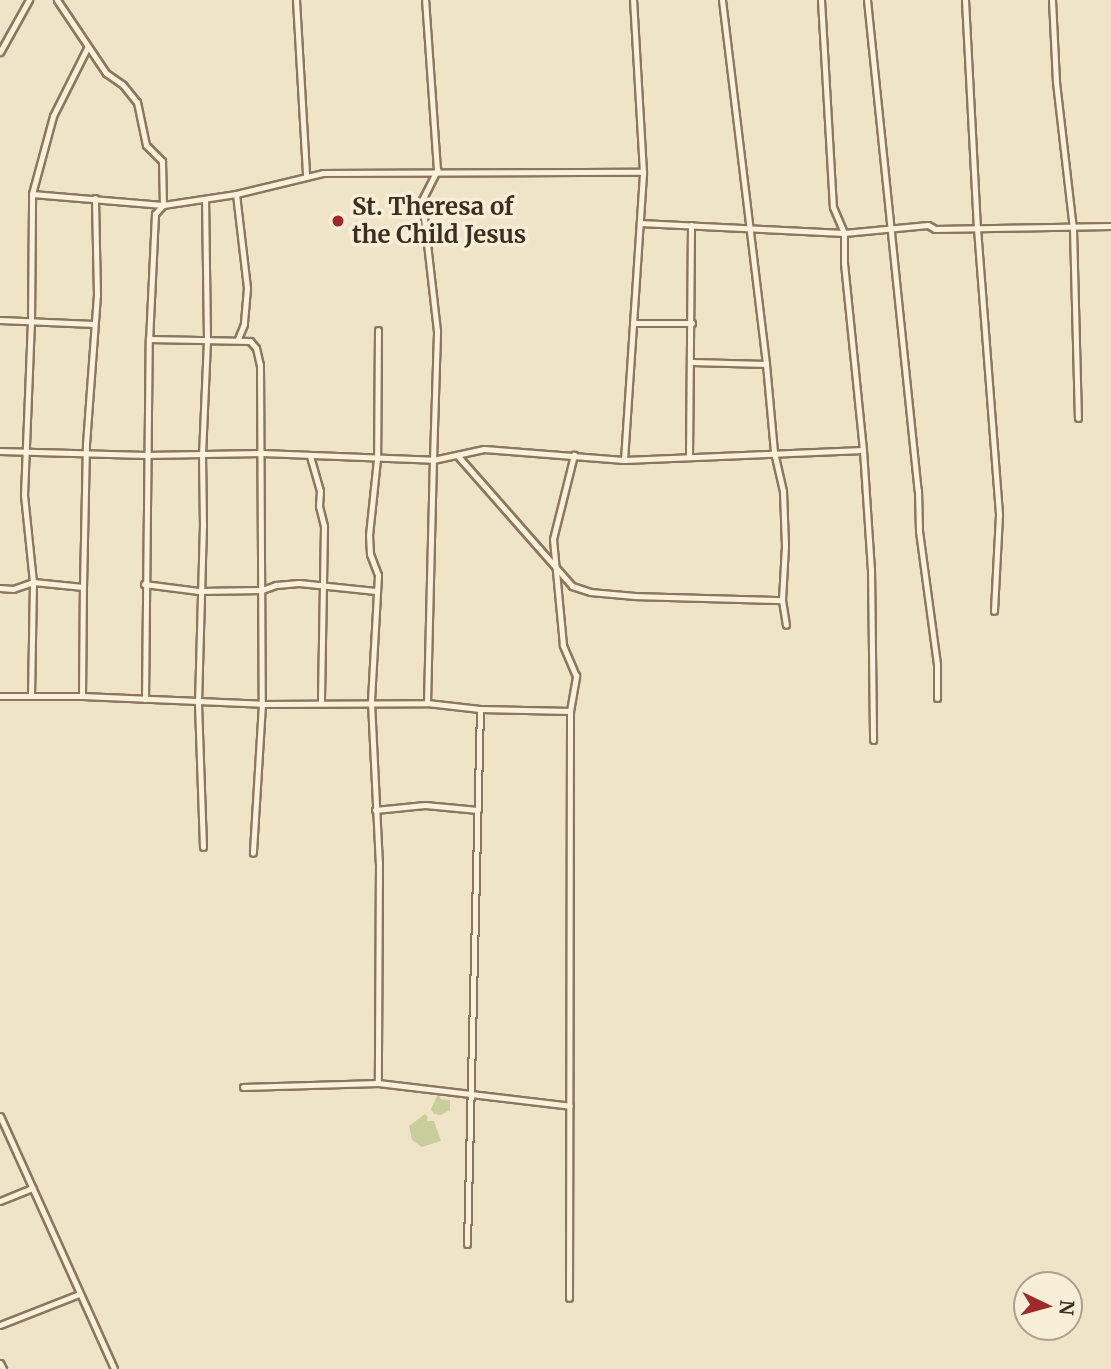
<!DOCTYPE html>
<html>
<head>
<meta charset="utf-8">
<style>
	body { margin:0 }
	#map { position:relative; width:1111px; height:1369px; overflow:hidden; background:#f0e4c8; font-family:Merriweather,serif }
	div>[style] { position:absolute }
	.green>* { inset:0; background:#c9cf9b }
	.roads { filter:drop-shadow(2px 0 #8d765c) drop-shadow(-2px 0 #8d765c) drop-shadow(0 2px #8d765c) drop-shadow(0 -2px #8d765c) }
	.street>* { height:5px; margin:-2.5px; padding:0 2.5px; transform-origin:2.5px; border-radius:2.5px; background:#faf1dc }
	.dots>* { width:19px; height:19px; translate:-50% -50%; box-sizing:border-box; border:4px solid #f7eed8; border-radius:50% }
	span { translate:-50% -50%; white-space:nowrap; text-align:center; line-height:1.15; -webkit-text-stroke:7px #f7eed8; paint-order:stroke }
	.poi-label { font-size:24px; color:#3d2e20; font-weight:700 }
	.left { translate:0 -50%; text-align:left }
	.north { position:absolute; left:1013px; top:1271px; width:70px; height:70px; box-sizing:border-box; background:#f7eed8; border:2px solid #ada18e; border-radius:50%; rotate:95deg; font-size:19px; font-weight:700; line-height:28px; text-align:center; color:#3d2e20 }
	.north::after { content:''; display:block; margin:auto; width:24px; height:32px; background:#9e2a2b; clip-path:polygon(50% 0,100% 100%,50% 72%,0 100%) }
</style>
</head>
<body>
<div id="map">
	<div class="green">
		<div style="clip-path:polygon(438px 1094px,441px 1099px,450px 1100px,450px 1110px,441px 1115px,434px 1114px,431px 1109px)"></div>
		<div style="clip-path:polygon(425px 1114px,428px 1117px,427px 1121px,434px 1121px,441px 1141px,422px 1147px,412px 1140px,409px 1126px)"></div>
	</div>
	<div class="roads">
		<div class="street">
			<div style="left:57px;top:0;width:88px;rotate:56.1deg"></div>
			<div style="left:106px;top:73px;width:21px;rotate:35deg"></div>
			<div style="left:123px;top:85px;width:22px;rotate:51deg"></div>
			<div style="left:137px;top:102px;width:44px;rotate:78.2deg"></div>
			<div style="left:146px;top:145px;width:23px;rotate:45deg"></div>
			<div style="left:162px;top:161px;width:44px;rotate:88.7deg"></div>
			<div style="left:163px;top:205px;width:12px;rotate:132deg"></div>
			<div style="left:155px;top:214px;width:125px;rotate:92.7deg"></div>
			<div style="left:149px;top:339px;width:101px;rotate:1.1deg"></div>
			<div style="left:250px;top:341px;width:9px;rotate:49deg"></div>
			<div style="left:256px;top:348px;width:17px;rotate:77deg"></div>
			<div style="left:260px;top:365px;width:339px;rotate:89.7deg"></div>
			<div style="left:262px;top:704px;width:149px;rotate:93.5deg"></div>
			<div style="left:296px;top:0;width:176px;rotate:86.7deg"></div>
			<div style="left:722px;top:0;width:367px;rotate:83.1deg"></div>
			<div style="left:766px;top:364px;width:88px;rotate:84.8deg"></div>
			<div style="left:774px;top:452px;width:40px;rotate:77deg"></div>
			<div style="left:783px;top:491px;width:55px;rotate:87.9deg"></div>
			<div style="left:785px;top:546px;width:54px;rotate:93.2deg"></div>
			<div style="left:782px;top:600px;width:25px;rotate:81deg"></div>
			<div style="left:821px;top:0;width:207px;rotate:86.7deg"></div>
			<div style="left:833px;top:207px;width:28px;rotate:67deg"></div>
			<div style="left:844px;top:233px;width:30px;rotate:90deg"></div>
			<div style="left:844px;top:263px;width:188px;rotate:84.2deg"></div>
			<div style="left:863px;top:450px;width:119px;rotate:86.2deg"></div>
			<div style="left:871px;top:569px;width:171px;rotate:89.3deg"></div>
			<div style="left:867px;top:0;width:493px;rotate:84.1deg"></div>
			<div style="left:918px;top:490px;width:41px;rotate:88.6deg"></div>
			<div style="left:919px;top:531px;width:134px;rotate:82.3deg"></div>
			<div style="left:937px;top:664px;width:34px;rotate:90deg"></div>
			<div style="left:965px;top:0;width:228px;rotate:87deg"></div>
			<div style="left:977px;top:228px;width:288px;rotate:85.6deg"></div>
			<div style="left:999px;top:515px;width:96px;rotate:93deg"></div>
			<div style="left:1052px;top:0;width:82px;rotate:87.2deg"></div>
			<div style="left:1056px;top:82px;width:148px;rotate:83.4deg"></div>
			<div style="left:1073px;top:229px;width:189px;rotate:88.5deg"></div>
			<div style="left:0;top:52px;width:60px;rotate:-60.9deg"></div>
			<div style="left:32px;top:194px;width:131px;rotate:4.8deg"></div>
			<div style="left:163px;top:205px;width:74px;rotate:-8.6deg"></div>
			<div style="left:236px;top:194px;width:89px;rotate:-13.6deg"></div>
			<div style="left:323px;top:173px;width:320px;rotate:-0.2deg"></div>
			<div style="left:236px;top:194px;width:95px;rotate:83.3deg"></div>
			<div style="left:247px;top:288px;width:36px;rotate:95deg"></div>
			<div style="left:244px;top:324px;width:16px;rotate:112deg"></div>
			<div style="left:640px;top:223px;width:204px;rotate:2.8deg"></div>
			<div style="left:844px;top:233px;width:84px;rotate:-5.4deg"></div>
			<div style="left:928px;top:225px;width:8px;rotate:30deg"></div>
			<div style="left:935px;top:229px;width:176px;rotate:-1deg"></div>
			<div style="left:0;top:320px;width:94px;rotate:2.4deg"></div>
			<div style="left:633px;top:323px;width:59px"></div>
			<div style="left:378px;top:330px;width:129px;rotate:90.4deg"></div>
			<div style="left:377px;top:459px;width:76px;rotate:96deg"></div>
			<div style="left:369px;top:535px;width:19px;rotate:87deg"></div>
			<div style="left:370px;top:554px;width:22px;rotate:69deg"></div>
			<div style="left:378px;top:575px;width:127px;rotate:93.2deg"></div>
			<div style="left:371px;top:702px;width:161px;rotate:87.2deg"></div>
			<div style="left:379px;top:863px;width:220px;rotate:90.3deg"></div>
			<div style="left:692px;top:362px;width:74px;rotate:1.5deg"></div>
			<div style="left:0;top:451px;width:146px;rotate:1.6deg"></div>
			<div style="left:146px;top:455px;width:116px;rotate:-1deg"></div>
			<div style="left:262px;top:453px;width:171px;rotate:2.3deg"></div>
			<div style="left:433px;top:460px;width:129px;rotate:-88.2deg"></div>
			<div style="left:437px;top:331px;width:132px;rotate:-96.5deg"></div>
			<div style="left:422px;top:200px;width:34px;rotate:-63deg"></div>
			<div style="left:437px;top:170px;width:170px;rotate:-94deg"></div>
			<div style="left:457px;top:455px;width:174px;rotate:48.7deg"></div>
			<div style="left:572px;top:586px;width:19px;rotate:18deg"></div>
			<div style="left:590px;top:592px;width:45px;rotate:5.1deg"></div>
			<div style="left:635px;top:596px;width:147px;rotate:1.6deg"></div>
			<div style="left:310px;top:456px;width:36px;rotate:74deg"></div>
			<div style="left:320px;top:491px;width:15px;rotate:94deg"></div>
			<div style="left:319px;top:506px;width:21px;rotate:76deg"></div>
			<div style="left:324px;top:526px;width:176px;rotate:91deg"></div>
			<div style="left:689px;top:456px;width:231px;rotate:-89.5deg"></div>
			<div style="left:624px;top:460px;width:289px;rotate:-86.2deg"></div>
			<div style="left:643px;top:172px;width:172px;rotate:-93.3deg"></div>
			<div style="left:144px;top:584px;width:55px;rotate:7.3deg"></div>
			<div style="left:199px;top:591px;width:63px;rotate:-0.9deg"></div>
			<div style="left:262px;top:590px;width:15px;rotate:-20deg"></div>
			<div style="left:276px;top:585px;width:23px;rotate:-5deg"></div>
			<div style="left:299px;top:583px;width:77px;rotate:5.9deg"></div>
			<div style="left:83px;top:587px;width:143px;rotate:-88.8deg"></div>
			<div style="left:86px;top:444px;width:149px;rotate:-85.8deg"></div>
			<div style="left:97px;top:295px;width:97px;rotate:-91.2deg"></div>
			<div style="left:0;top:588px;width:13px;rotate:4deg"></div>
			<div style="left:13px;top:589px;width:21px;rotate:-19deg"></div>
			<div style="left:33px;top:582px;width:114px;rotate:91deg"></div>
			<div style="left:0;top:696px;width:82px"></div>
			<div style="left:82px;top:696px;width:180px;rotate:2.5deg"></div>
			<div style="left:262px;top:704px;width:165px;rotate:-0.3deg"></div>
			<div style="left:427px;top:703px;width:243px;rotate:-88.6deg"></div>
			<div style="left:433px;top:460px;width:52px;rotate:-12.2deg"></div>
			<div style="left:484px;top:449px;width:140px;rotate:4.5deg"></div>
			<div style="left:624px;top:460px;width:239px;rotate:-2.4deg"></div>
			<div style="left:82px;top:696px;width:109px;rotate:-89.5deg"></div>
			<div style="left:83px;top:587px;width:50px;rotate:-174.3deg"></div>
			<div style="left:33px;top:582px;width:87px;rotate:-95.9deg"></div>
			<div style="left:24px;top:495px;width:174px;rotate:-87.7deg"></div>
			<div style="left:31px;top:321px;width:127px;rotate:-89.5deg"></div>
			<div style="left:32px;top:194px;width:81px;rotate:-74.9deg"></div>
			<div style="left:53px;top:116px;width:76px;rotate:-63.4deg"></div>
			<div style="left:145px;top:699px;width:360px;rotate:-89.4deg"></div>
			<div style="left:427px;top:703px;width:53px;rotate:6.5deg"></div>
			<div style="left:480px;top:709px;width:90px;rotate:1.3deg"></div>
			<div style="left:375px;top:810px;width:50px;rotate:-5.7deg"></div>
			<div style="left:425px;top:805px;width:53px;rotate:5.4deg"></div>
			<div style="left:203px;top:847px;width:144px;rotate:-92deg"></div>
			<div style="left:198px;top:703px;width:177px;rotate:-88.4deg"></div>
			<div style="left:203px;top:526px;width:71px;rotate:-90.8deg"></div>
			<div style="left:202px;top:455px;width:116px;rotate:-87.5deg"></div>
			<div style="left:207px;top:339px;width:140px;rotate:-90.8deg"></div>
			<div style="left:243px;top:1087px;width:135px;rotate:-1.7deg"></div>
			<div style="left:378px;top:1083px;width:193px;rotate:6.8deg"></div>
			<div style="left:0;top:1116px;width:277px;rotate:65.7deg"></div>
			<div style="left:0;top:1201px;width:35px;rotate:-22deg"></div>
			<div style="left:467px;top:1244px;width:535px;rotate:-88.61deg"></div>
			<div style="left:569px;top:1298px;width:587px;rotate:-89.9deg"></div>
			<div style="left:570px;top:711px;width:36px;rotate:-80deg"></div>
			<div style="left:576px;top:676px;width:34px;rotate:-113deg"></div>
			<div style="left:563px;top:645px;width:106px;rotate:-95.4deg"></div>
			<div style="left:553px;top:539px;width:87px;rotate:-76deg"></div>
			<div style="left:0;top:1325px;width:85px;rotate:-21.4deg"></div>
			<div style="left:0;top:1363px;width:7px;rotate:63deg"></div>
		</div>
	</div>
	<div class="dots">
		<div style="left:338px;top:221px;background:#9e2a2b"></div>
	</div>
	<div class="poi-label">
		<span class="left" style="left:352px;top:221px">St. Theresa of<br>the Child Jesus</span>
	</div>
	<div class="north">N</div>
</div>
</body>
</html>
